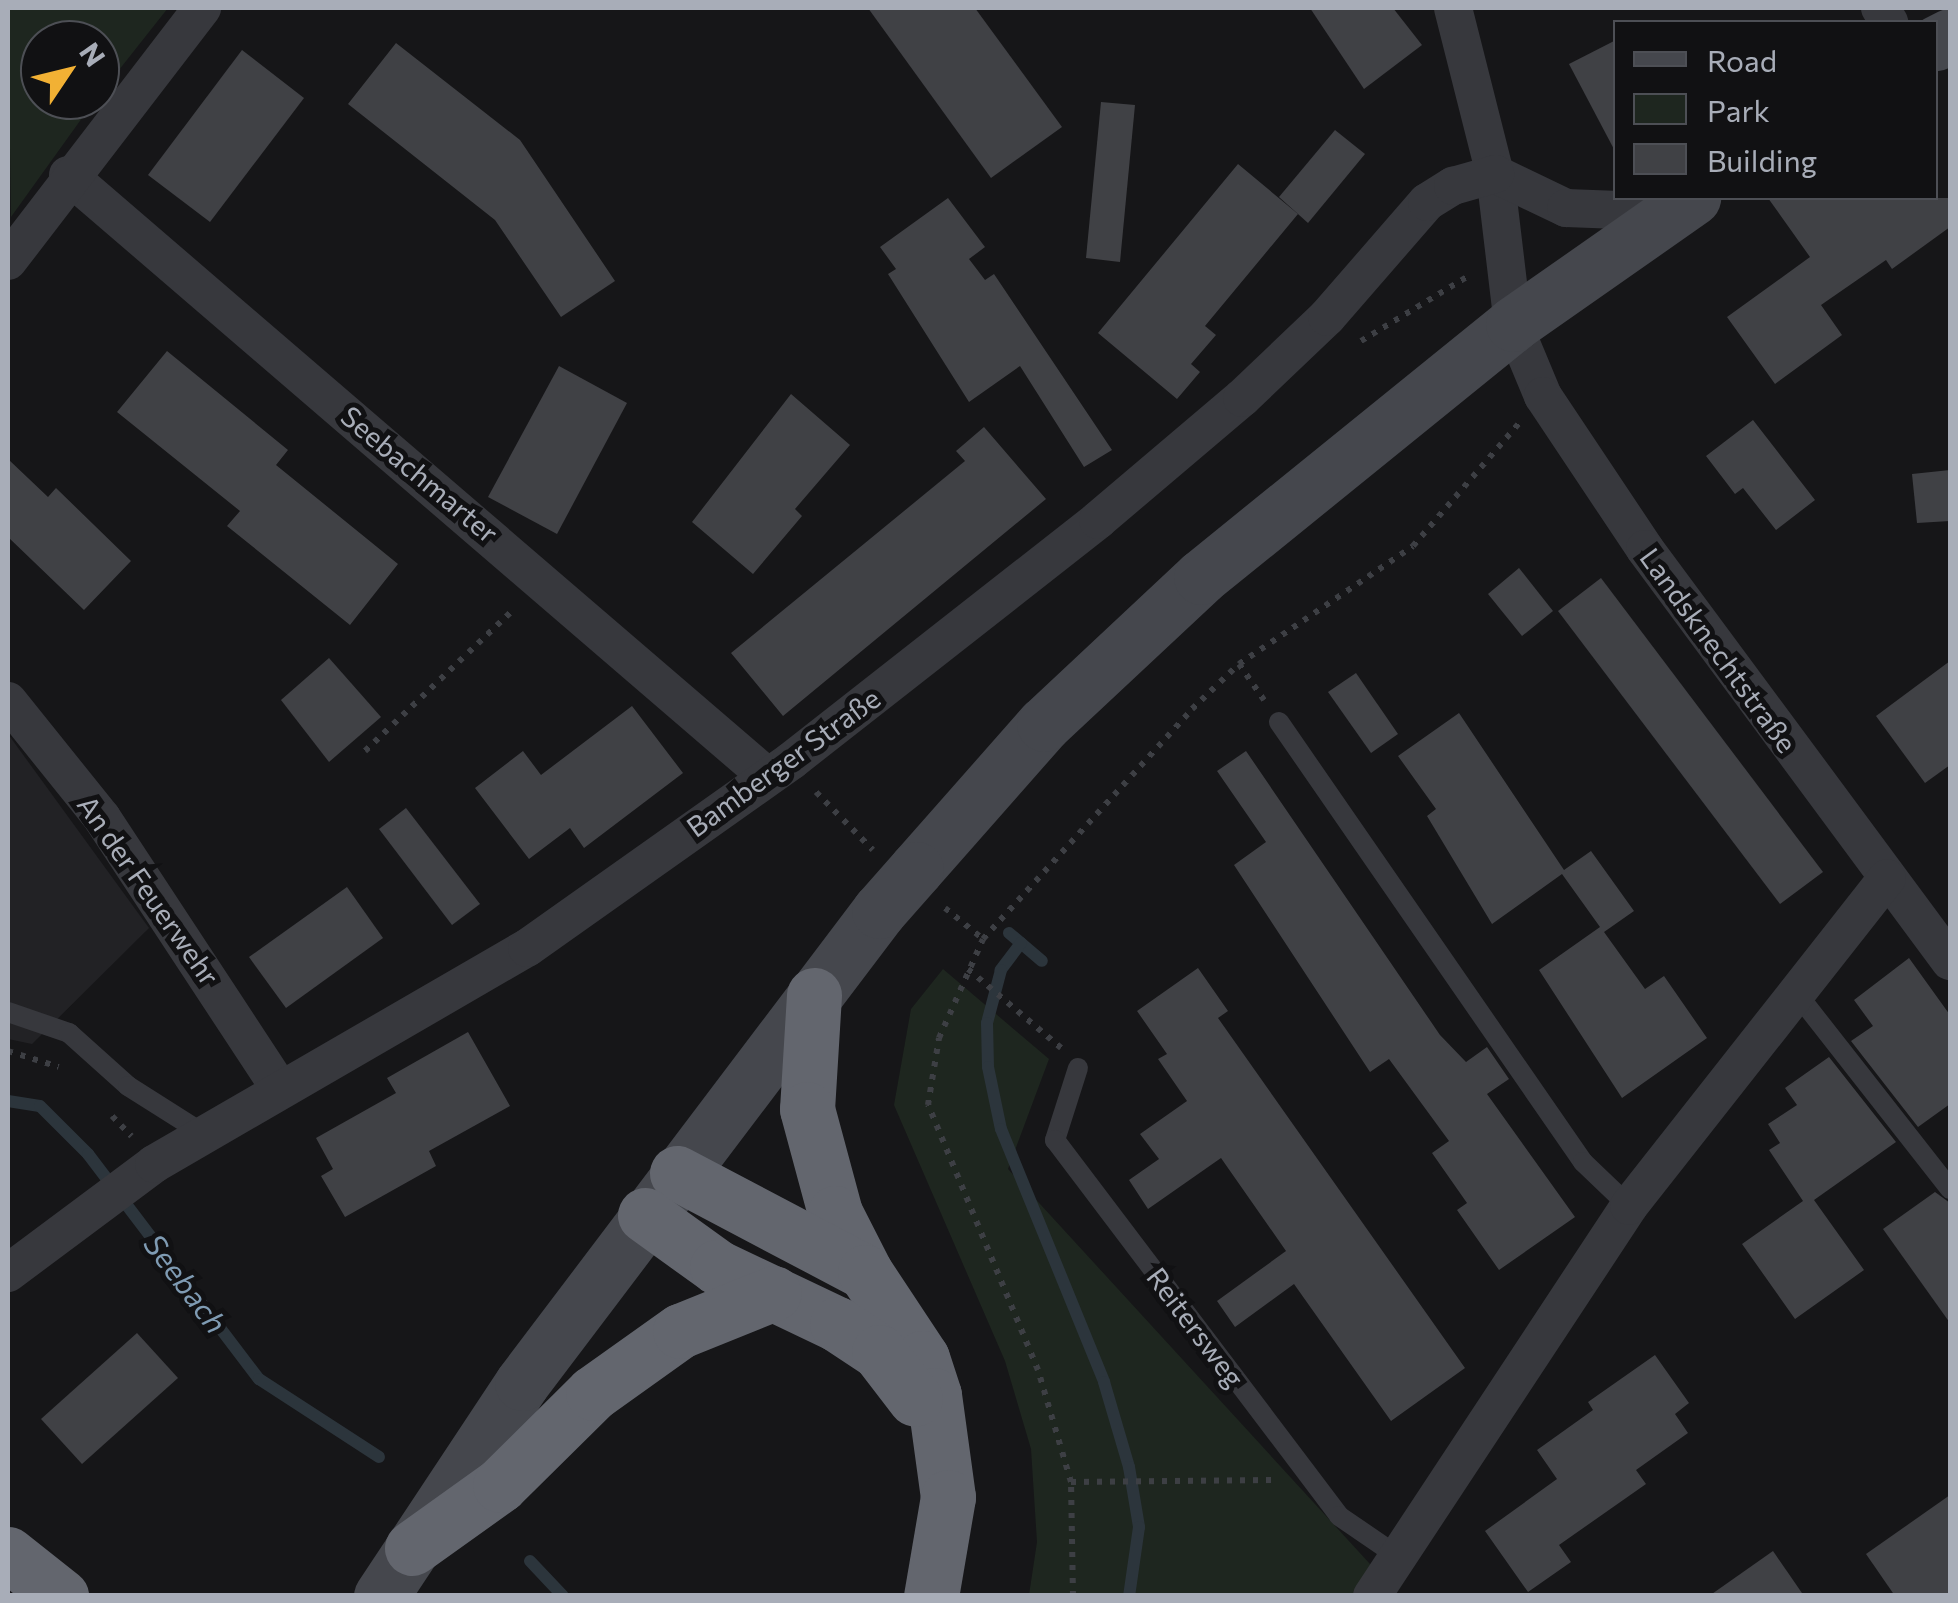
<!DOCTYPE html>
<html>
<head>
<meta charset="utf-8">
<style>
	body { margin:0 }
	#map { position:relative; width:1958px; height:1603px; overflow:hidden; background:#161618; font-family:Commissioner,sans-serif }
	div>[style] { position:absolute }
	.built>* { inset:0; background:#222225 }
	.green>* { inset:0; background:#1e261f }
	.stream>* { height:12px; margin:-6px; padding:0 6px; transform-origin:6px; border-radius:6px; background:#2c353c }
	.building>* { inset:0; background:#404145 }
	.path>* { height:6px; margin-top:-3px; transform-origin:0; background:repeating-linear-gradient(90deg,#3d3f44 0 5px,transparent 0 13px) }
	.lane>* { height:20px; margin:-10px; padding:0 10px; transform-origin:10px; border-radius:10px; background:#37383d }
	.street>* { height:38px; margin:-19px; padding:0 19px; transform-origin:19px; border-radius:19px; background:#37383d }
	.secondary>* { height:55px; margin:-27.5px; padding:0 27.5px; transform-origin:27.5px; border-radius:27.5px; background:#45474d }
	.highway>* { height:55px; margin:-27.5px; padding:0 27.5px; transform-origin:27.5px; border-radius:27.5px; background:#63666e }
	.secondary-bridge>* { height:55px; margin:-27.5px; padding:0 27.5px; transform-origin:27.5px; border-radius:27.5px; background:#45474d }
	span { translate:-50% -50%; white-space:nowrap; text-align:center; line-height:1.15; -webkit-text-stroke:10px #111113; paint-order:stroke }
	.street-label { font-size:28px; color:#a8adb8 }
	.water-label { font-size:30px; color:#7f9bb3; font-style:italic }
	.frame { position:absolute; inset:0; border:10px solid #a8adb8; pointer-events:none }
	.legend { position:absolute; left:1613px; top:20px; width:325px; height:180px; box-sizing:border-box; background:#111113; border:2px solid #4d4f55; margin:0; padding:12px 18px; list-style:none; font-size:30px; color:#a8adb8 }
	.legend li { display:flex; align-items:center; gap:20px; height:50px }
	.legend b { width:50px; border:2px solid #4d4f55 }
	.north { position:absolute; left:20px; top:20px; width:100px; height:100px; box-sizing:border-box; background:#111113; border:2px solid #4d4f55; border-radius:50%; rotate:55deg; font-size:28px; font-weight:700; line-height:40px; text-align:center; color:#a8adb8 }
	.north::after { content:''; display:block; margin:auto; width:35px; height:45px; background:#f2b134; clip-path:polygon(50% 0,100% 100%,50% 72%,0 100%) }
</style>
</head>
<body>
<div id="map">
	<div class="built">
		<div style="clip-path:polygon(8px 734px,149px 928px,32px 1044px,8px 1039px)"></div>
	</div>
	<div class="green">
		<div style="clip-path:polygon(8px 8px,168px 8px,100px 94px,100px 40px,40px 40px,40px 100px,95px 100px,11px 217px)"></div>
		<div style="clip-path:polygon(943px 969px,1049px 1059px,1008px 1169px,1381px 1576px,1367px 1595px,1029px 1595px,1037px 1542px,1031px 1449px,1005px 1361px,894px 1105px,911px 1009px)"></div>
	</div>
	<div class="stream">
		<div style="left:1009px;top:933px;width:43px;rotate:40.3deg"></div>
		<div style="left:1021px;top:943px;width:34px;rotate:127deg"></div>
		<div style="left:1001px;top:970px;width:55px;rotate:104.8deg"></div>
		<div style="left:987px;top:1023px;width:44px;rotate:88.7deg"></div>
		<div style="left:988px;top:1067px;width:63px;rotate:78.2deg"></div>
		<div style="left:1001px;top:1129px;width:273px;rotate:67.8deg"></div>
		<div style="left:1104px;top:1382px;width:89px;rotate:73.6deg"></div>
		<div style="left:1129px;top:1467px;width:61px;rotate:80.5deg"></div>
		<div style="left:1139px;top:1527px;width:70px;rotate:98.2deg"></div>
		<div style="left:8px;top:1101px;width:32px;rotate:9deg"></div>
		<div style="left:40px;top:1106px;width:68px;rotate:45deg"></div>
		<div style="left:88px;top:1154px;width:283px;rotate:52.8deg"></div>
		<div style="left:259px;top:1379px;width:143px;rotate:33deg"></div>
		<div style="left:530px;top:1561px;width:48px;rotate:46.7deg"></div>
	</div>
	<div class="building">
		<div style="clip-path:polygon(868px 8px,975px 8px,1062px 127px,991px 178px)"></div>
		<div style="clip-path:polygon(1310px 8px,1393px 8px,1422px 45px,1364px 89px)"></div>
		<div style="clip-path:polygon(1616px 40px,1616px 153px,1569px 64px)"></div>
		<div style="clip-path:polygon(396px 43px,520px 140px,615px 281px,561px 317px,495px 220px,348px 104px)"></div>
		<div style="clip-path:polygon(242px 50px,304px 98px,210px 222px,148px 175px)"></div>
		<div style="clip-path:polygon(1101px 102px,1135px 105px,1120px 262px,1086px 258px)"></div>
		<div style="clip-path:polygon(1335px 130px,1365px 154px,1308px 223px,1279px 197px)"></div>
		<div style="clip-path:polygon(1238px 164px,1298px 214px,1205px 326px,1216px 335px,1191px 364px,1200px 372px,1177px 399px,1098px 333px)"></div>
		<div style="clip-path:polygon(948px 198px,985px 247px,969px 259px,985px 280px,994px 274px,1112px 450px,1084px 467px,1020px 366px,969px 402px,888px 274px,896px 269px,880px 247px)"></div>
		<div style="clip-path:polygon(1768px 198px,1950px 198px,1950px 227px,1892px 269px,1886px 260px,1821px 305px,1842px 335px,1775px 384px,1727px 317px,1810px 257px)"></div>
		<div style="clip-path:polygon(167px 351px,288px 450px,276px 465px,398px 564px,350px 625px,227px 526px,240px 511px,117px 412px)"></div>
		<div style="clip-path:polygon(559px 366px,627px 403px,557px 534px,488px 497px)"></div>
		<div style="clip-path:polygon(791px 394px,850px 445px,795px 509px,802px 516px,753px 574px,692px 522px)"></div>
		<div style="clip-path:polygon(1753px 420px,1815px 500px,1776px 530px,1743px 488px,1735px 494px,1706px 456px)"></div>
		<div style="clip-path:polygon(984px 427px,1046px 499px,783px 716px,731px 653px,965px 461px,956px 451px)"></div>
		<div style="clip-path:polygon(8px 459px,48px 497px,56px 488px,131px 561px,84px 610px,8px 537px)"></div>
		<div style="clip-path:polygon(1950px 470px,1950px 521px,1917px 523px,1912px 474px)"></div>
		<div style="clip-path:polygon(1519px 568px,1553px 611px,1522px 636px,1488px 594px)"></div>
		<div style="clip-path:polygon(1601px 578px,1823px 872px,1780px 904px,1558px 611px)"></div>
		<div style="clip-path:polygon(329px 658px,381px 717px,329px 762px,281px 700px)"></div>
		<div style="clip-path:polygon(1950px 661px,1950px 765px,1925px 783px,1876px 716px)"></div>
		<div style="clip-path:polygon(1356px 673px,1398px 734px,1371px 753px,1328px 692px)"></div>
		<div style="clip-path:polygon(632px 706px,683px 773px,584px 848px,570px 828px,529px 859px,475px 788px,523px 751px,541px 775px)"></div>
		<div style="clip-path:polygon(1459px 713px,1564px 870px,1591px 851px,1634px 911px,1604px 932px,1645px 989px,1664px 976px,1707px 1038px,1622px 1098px,1539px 970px,1600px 927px,1562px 874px,1492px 924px,1427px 816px,1436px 809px,1398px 756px)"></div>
		<div style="clip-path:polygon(1246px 751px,1440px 1035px,1466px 1062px,1487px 1047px,1509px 1079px,1487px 1094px,1575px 1217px,1499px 1270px,1457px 1210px,1467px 1203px,1432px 1153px,1449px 1141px,1389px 1059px,1370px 1072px,1234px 865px,1266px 842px,1217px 771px)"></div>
		<div style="clip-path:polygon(406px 808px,480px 904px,452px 925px,379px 829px)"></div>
		<div style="clip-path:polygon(347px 887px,383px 938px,286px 1008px,249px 957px)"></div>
		<div style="clip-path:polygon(1909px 958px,1950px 1015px,1950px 1104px,1918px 1127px,1851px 1041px,1873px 1026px,1854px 1000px)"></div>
		<div style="clip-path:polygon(1198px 968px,1228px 1011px,1218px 1018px,1465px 1368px,1391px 1421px,1294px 1284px,1235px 1327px,1217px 1301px,1286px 1251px,1221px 1158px,1148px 1209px,1129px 1180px,1159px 1159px,1140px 1134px,1187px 1101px,1158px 1059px,1167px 1054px,1137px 1011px)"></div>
		<div style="clip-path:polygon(468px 1032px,510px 1106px,429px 1151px,436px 1166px,345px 1217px,321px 1176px,333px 1169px,316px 1138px,396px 1093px,387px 1078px)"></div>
		<div style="clip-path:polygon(1829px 1057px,1896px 1142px,1814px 1200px,1864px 1270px,1795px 1319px,1742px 1244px,1803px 1201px,1769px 1150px,1780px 1143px,1768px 1124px,1797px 1105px,1785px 1088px)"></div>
		<div style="clip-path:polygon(1935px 1192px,1950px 1203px,1950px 1323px,1883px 1229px)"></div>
		<div style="clip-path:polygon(137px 1333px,178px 1378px,82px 1464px,41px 1419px)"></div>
		<div style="clip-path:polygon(1655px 1355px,1689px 1403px,1675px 1414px,1688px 1433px,1636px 1470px,1646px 1484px,1559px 1545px,1571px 1562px,1528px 1592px,1485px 1531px,1557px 1479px,1537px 1450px,1593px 1410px,1588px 1402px)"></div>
		<div style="clip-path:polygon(1950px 1495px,1950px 1596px,1895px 1596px,1866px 1554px)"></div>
		<div style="clip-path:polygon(1773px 1551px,1804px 1596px,1709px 1596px)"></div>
	</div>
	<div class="path">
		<div style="left:1361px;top:341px;width:127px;rotate:-31.2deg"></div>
		<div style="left:1239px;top:664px;width:44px;rotate:55.2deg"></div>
		<div style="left:365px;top:751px;width:207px;rotate:-43.6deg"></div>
		<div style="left:816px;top:792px;width:81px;rotate:45.5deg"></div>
		<div style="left:945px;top:908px;width:49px;rotate:39.2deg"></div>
		<div style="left:968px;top:969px;width:122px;rotate:40.3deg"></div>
		<div style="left:8px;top:1051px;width:53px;rotate:17.4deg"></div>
		<div style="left:112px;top:1116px;width:28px;rotate:46deg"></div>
		<div style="left:1071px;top:1482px;width:205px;rotate:-0.6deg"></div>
		<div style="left:1073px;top:1596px;width:114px;rotate:-91deg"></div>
		<div style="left:1071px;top:1482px;width:117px;rotate:-106.4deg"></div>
		<div style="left:1038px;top:1370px;width:287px;rotate:-112.5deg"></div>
		<div style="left:928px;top:1105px;width:68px;rotate:-80.7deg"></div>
		<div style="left:939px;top:1038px;width:108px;rotate:-66deg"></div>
		<div style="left:983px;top:939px;width:311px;rotate:-47.7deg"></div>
		<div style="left:1192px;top:709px;width:65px;rotate:-43.8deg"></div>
		<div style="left:1239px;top:664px;width:210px;rotate:-34.1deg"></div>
		<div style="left:1413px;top:546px;width:162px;rotate:-49.2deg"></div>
	</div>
	<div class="lane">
		<div style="left:1279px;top:722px;width:535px;rotate:55.36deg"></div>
		<div style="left:1583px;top:1162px;width:64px;rotate:43.7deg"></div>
		<div style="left:1794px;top:990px;width:253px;rotate:51.9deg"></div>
		<div style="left:8px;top:1012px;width:65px;rotate:19deg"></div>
		<div style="left:69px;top:1033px;width:79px;rotate:41.9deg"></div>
		<div style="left:128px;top:1086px;width:90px;rotate:32.3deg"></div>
		<div style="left:1078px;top:1068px;width:76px;rotate:107.7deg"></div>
		<div style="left:1055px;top:1140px;width:471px;rotate:52.9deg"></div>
		<div style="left:1339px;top:1516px;width:73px;rotate:34.3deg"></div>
	</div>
	<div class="street">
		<div style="left:1453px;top:8px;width:171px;rotate:75.8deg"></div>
		<div style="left:1495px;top:174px;width:151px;rotate:83.2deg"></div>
		<div style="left:1513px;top:324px;width:78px;rotate:67.4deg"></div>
		<div style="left:1543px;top:396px;width:184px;rotate:56.3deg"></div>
		<div style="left:1645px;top:549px;width:513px;rotate:53.49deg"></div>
		<div style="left:1880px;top:8px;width:17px;rotate:57deg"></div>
		<div style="left:1495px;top:174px;width:79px;rotate:25.6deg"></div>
		<div style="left:1566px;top:208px;width:106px;rotate:2.2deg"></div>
		<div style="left:68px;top:175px;width:923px;rotate:40.7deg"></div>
		<div style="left:8px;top:261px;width:319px;rotate:-52.5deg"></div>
		<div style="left:8px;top:701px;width:150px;rotate:51.2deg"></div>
		<div style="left:102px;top:818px;width:322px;rotate:56.7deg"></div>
		<div style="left:8px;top:1273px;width:182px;rotate:-36.7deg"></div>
		<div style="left:154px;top:1164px;width:431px;rotate:-30.1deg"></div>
		<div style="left:527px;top:948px;width:324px;rotate:-35.3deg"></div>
		<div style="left:791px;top:761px;width:390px;rotate:-38.1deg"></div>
		<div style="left:1098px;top:520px;width:189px;rotate:-40.3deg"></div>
		<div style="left:1242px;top:398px;width:117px;rotate:-43.6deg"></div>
		<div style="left:1327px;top:317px;width:152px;rotate:-49deg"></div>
		<div style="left:1427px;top:202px;width:31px;rotate:-32deg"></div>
		<div style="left:1453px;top:186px;width:44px;rotate:-15.9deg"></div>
		<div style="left:1372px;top:1596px;width:467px;rotate:-56.6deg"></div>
		<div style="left:1629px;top:1206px;width:417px;rotate:-51.8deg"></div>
	</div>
	<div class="secondary">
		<div style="left:1936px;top:43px;width:16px;rotate:-27deg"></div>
		<div style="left:916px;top:869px;width:193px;rotate:-48.6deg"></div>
		<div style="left:1044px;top:724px;width:215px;rotate:-43.1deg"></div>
		<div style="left:1201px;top:577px;width:402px;rotate:-39deg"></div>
		<div style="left:1513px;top:324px;width:220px;rotate:-35deg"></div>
		<div style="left:381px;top:1596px;width:255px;rotate:-56.5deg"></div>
		<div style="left:522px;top:1383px;width:592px;rotate:-52.9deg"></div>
	</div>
	<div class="highway">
		<div style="left:814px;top:995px;width:114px;rotate:93.5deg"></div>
		<div style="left:807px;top:1109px;width:108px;rotate:74.9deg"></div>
		<div style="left:835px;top:1213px;width:66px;rotate:63deg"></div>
		<div style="left:677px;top:1173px;width:212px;rotate:27.8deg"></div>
		<div style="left:865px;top:1272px;width:103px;rotate:56.5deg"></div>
		<div style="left:922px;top:1358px;width:39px;rotate:72deg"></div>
		<div style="left:934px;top:1395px;width:103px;rotate:82.2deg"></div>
		<div style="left:948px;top:1497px;width:100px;rotate:99.7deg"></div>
		<div style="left:645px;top:1215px;width:89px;rotate:35.8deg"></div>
		<div style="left:717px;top:1267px;width:133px;rotate:25.4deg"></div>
		<div style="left:837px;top:1324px;width:50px;rotate:33.7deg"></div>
		<div style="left:879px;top:1352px;width:59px;rotate:52.5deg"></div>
		<div style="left:412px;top:1548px;width:108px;rotate:-35.6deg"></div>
		<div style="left:500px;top:1485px;width:131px;rotate:-44.7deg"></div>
		<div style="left:593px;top:1393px;width:107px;rotate:-35.5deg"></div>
		<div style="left:680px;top:1331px;width:101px;rotate:-22deg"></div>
		<div style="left:8px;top:1554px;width:68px;rotate:38.4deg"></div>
	</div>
	<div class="secondary-bridge">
		<div style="left:879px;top:911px;width:56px;rotate:-48.6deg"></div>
	</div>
	<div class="street-label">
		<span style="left:420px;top:474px;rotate:40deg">Seebachmarter</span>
		<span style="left:1719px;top:650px;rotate:54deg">Landsknechtstraße</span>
		<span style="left:783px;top:762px;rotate:-36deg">Bamberger Straße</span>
		<span style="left:149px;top:890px;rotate:55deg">An der Feuerwehr</span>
		<span style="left:1196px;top:1327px;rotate:53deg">Reitersweg</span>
	</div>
	<div class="water-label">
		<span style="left:186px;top:1283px;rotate:53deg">Seebach</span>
	</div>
	<div class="frame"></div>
	<ul class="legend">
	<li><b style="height:12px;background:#45474d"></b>Road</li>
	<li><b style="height:28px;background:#1e261f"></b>Park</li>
	<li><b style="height:28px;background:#404145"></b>Building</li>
	</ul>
	<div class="north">N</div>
</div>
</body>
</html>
